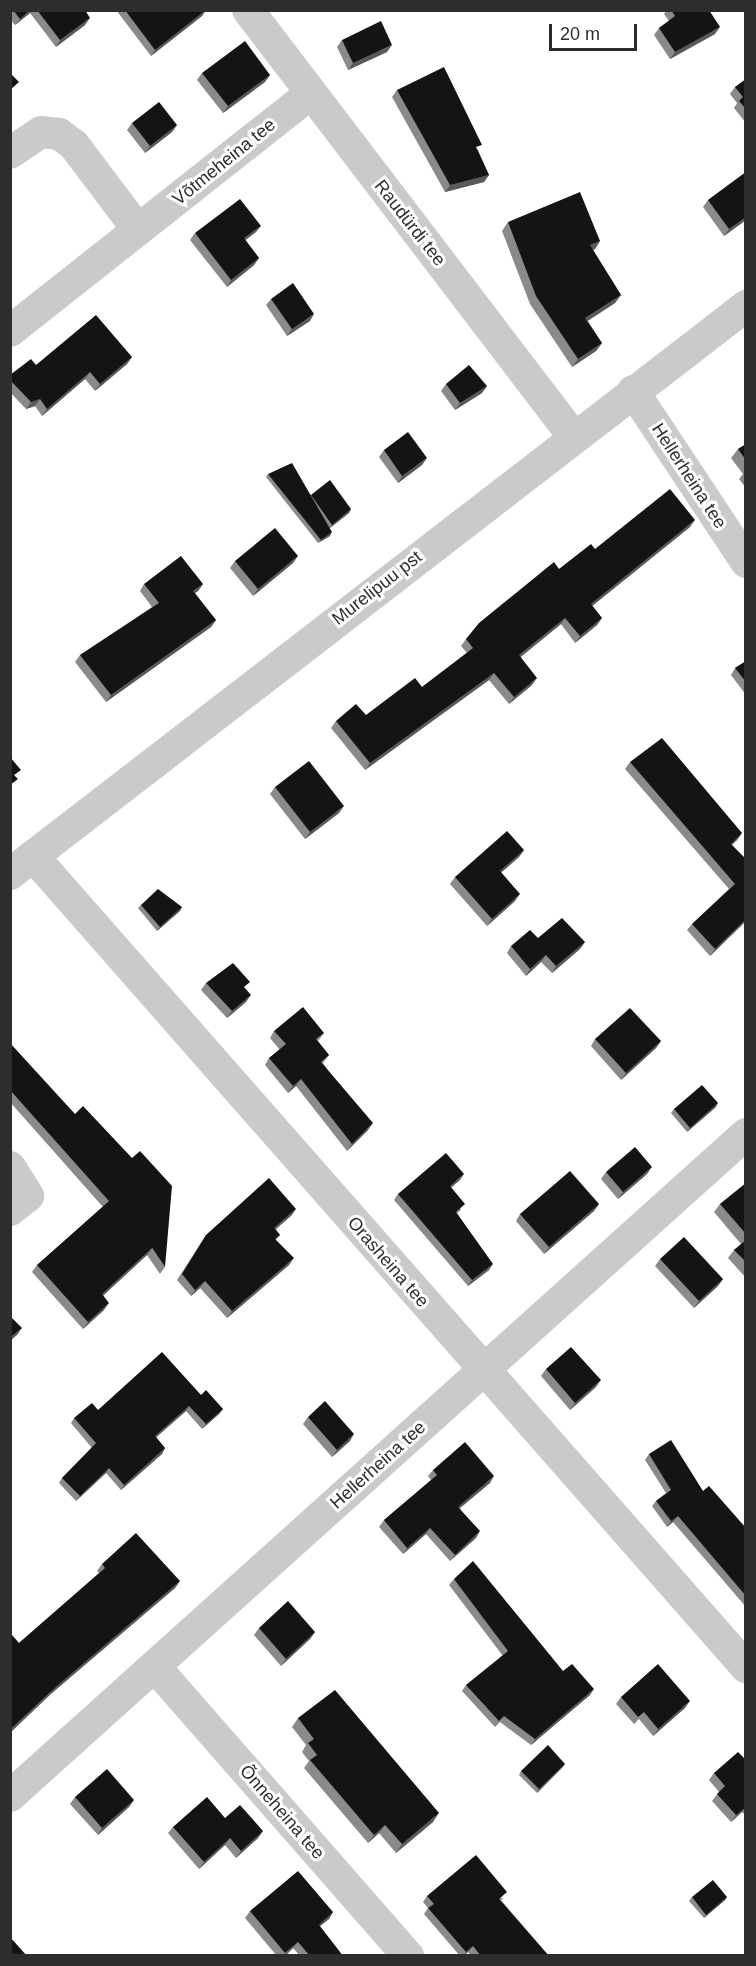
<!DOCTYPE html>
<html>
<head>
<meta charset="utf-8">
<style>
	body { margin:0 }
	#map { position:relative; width:756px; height:1966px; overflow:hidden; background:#fff; font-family:Arial,sans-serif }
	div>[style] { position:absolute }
	.minor>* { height:32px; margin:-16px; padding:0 16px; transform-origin:16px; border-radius:16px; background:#cacaca }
	.wall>* { inset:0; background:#8a8a8a }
	.shaded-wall>* { inset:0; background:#5a5a5a }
	.building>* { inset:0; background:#141414 }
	span { translate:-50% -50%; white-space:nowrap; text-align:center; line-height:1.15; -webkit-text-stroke:6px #fff; paint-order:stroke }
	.street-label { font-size:18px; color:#2d2d2d }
	.frame { position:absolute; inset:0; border:12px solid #2d2d2d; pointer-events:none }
	.scale { position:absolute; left:549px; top:24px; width:88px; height:27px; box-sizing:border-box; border:3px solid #2d2d2d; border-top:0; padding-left:8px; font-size:18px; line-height:21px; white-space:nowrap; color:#2d2d2d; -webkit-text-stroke:4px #fff; paint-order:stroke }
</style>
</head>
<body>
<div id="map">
	<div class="minor">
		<div style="left:248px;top:10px;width:536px;rotate:52.66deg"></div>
		<div style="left:10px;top:153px;width:37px;rotate:-34deg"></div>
		<div style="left:41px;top:132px;width:18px;rotate:6deg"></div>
		<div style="left:59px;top:134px;width:19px;rotate:36deg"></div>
		<div style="left:74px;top:145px;width:106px;rotate:53deg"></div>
		<div style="left:10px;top:331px;width:382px;rotate:-38.3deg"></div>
		<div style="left:633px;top:391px;width:205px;rotate:56.5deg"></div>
		<div style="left:33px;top:856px;width:1080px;rotate:48.68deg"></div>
		<div style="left:10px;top:874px;width:930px;rotate:-37.66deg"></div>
		<div style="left:10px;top:1167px;width:34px;rotate:58deg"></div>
		<div style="left:28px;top:1196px;width:23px;rotate:142deg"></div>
		<div style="left:156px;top:1668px;width:383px;rotate:48.8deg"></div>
		<div style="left:10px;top:1796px;width:990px;rotate:-41.97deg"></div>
	</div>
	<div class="wall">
		<div style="clip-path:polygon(10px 10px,85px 10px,85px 25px,56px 47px,30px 13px,15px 25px,10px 19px)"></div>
		<div style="clip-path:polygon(116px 10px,206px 10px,202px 16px,151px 56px)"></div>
		<div style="clip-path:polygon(667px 10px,709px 10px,715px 34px,670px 59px,654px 35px,659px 28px,669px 21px,664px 14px)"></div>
		<div style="clip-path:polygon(342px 40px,387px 52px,348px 70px,337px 47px)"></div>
		<div style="clip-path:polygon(202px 73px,270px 75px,265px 82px,223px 113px,197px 80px)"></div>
		<div style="clip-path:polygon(746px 79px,746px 123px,734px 108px,737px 103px,730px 94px,735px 87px)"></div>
		<div style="clip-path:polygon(397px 90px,478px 150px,489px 175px,484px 182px,445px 192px,392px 97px)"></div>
		<div style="clip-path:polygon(132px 123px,177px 125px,172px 132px,145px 153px,127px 130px)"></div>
		<div style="clip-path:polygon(746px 172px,746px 220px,724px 236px,703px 207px,708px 200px)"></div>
		<div style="clip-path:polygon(508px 222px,600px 241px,595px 249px,593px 250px,621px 295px,615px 303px,588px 321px,602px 343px,596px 351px,572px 367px,530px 304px,502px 231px)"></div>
		<div style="clip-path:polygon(256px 232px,245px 240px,259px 258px,254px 265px,227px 287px,190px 240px,195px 233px)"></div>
		<div style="clip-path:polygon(271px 299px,310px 321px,287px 336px,266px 305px)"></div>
		<div style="clip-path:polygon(132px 357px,127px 364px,95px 391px,85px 379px,42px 416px,35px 406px,26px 409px,10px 392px,10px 375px,36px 365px)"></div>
		<div style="clip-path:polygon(446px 384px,487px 386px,482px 393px,455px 410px,441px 391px)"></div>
		<div style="clip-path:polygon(746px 444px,746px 488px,739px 479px,743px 474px,731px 458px,738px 449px)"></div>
		<div style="clip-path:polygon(384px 450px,422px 465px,398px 483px,379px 457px)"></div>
		<div style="clip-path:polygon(268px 474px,311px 495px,351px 509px,349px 513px,330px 528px,330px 536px,318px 543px,266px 477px)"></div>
		<div style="clip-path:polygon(690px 527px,592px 606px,602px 618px,597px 625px,575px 643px,561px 624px,521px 657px,532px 685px,509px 704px,489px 680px,365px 770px,331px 728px,336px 721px,366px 715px,422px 687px,467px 653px,461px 646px,466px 639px,559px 569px,595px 549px)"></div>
		<div style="clip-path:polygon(235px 561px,293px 563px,253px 596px,230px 568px)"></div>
		<div style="clip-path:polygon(144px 584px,203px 584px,198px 591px,195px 593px,216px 620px,211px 627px,106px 702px,75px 662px,80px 655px,152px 607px,140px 591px)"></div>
		<div style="clip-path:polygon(746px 661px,746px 695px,731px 675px,735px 668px)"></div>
		<div style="clip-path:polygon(630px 762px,742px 833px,737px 840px,732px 845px,746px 921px,710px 956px,687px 930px,692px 924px,729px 889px,625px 769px)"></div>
		<div style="clip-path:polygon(275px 787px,339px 813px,305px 839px,270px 794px)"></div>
		<div style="clip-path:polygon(524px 850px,519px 857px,501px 872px,515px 901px,487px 926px,450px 884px,455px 877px)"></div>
		<div style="clip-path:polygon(141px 905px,182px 907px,180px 911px,157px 931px,138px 908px)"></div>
		<div style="clip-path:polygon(538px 938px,585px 942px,580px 949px,552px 973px,541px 962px,526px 976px,507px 953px,511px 946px)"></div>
		<div style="clip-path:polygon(206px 983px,245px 989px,246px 1002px,227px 1018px,201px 990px)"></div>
		<div style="clip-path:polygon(274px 1031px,324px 1033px,318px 1041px,329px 1055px,323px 1063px,368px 1130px,347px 1151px,296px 1086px,288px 1093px,265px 1065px,269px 1058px,280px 1050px,270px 1038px)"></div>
		<div style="clip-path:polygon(595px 1039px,661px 1041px,656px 1048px,621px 1080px,591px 1046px)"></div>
		<div style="clip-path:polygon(10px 1043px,165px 1267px,160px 1274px,147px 1255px,103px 1296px,104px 1310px,83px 1329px,32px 1272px,37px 1265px,103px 1207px,10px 1102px)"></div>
		<div style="clip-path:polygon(716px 1107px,687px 1132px,671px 1113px,674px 1109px)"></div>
		<div style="clip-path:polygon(606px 1172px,647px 1174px,618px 1199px,601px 1179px)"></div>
		<div style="clip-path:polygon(460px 1180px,451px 1187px,461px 1210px,457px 1213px,489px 1270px,468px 1286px,394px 1200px,398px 1194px)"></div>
		<div style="clip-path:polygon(746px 1183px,746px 1278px,728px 1258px,734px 1250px,741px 1244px,714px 1212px,720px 1204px)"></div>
		<div style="clip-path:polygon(599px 1204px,594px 1211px,544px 1254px,516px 1221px,520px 1214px)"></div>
		<div style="clip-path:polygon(292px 1215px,276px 1229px,280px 1235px,276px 1240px,289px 1265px,227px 1318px,200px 1288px,191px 1296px,177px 1280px,206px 1235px)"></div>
		<div style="clip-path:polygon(660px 1259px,723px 1279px,718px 1286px,694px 1308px,655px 1266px)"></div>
		<div style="clip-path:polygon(546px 1369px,596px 1387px,570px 1410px,541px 1376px)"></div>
		<div style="clip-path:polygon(201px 1395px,223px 1409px,219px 1414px,202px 1429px,186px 1411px,156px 1437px,165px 1448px,162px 1454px,121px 1490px,106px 1473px,76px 1501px,59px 1483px,62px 1478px,92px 1448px,71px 1423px,74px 1418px,98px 1410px)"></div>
		<div style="clip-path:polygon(308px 1417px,350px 1441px,332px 1457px,303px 1424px)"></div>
		<div style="clip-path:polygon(649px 1454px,703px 1491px,746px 1528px,746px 1607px,673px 1522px,667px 1527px,652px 1506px,656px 1501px,666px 1493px,645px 1460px)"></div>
		<div style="clip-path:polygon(433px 1470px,490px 1483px,460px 1508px,476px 1538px,450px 1561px,426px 1534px,403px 1554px,379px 1527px,384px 1520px,431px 1480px,428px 1476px)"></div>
		<div style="clip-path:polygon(102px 1564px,180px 1581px,175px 1588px,52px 1693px,19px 1643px,99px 1573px,97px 1571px)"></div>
		<div style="clip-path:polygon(454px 1579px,590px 1695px,531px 1745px,500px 1722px,495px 1727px,462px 1691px,466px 1685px,503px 1656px,449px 1585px)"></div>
		<div style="clip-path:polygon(259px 1628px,315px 1632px,310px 1639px,281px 1666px,254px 1635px)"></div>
		<div style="clip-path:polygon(621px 1697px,685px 1708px,653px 1736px,639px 1719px,634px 1724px,616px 1704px)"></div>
		<div style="clip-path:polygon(298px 1718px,433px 1822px,396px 1853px,379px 1833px,368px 1843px,304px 1768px,309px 1761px,302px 1752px,306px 1745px,292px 1727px)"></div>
		<div style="clip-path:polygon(746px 1760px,746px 1816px,742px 1812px,731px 1822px,712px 1801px,719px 1792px,709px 1780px,714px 1773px)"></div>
		<div style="clip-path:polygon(565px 1764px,537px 1793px,519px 1775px,521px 1771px)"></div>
		<div style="clip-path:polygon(75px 1797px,134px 1800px,129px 1807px,98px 1835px,70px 1804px)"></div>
		<div style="clip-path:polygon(225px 1818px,263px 1831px,258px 1838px,236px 1858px,225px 1845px,199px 1869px,168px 1833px,173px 1827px)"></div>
		<div style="clip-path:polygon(427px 1896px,503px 1898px,501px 1900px,549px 1956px,471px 1956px,468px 1952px,464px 1956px,460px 1956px,424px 1914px,428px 1908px,423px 1902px)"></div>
		<div style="clip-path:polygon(692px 1897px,727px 1897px,725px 1900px,704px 1918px,689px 1901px)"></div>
		<div style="clip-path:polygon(250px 1911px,333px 1912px,329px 1919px,320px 1926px,343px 1956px,300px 1956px,293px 1948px,285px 1956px,277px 1956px,245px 1918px)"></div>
	</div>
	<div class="shaded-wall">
		<div style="clip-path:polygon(30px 10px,32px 10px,30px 13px,15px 25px,20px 19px)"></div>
		<div style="clip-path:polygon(206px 10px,202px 16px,151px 56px,155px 50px)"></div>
		<div style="clip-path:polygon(90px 18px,85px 25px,56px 47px,60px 40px)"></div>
		<div style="clip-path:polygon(720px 27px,715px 34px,670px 59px,675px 52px)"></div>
		<div style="clip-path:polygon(392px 45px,387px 52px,348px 70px,353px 63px)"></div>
		<div style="clip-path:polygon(270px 75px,265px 82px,223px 113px,228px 106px)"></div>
		<div style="clip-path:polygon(177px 125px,172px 132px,145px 153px,150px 146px)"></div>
		<div style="clip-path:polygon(489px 175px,484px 182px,445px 192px,450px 185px)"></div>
		<div style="clip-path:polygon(746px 217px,746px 220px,724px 236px,729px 229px)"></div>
		<div style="clip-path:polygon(261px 226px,256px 232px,239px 245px,244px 238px)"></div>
		<div style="clip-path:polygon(600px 241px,595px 249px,584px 254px,590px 245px)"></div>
		<div style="clip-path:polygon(259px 258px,254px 265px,227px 287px,231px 280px)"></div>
		<div style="clip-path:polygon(621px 295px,615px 303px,579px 326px,585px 318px)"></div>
		<div style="clip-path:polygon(314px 314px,310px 321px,287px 336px,292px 329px)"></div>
		<div style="clip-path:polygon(602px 343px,596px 351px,572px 367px,578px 359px)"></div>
		<div style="clip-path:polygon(132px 357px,127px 364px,95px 391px,100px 384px)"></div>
		<div style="clip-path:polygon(90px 372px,85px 379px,42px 416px,47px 409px)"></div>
		<div style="clip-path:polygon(487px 386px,482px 393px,455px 410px,460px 403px)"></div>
		<div style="clip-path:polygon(40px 399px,35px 406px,26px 409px,31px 402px)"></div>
		<div style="clip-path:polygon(427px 458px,422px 465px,398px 483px,402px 476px)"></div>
		<div style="clip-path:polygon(351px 509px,349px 513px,330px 528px,332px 525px)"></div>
		<div style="clip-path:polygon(695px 520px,690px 527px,586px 611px,591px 604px)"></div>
		<div style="clip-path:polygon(332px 532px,330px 536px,318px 543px,321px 540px)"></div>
		<div style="clip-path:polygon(298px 556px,293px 563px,253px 596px,258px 589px)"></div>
		<div style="clip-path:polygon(203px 584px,198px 591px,188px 598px,193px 591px)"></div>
		<div style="clip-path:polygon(565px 618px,561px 624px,514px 662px,519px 655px)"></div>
		<div style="clip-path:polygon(602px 618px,597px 625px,575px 643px,580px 636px)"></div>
		<div style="clip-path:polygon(216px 620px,211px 627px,106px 702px,111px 695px)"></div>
		<div style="clip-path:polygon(494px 673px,489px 680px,365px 770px,370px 763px)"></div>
		<div style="clip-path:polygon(537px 678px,532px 685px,509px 704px,514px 697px)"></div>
		<div style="clip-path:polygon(344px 806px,339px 813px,305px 839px,310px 832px)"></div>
		<div style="clip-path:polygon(742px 833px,737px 840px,726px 850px,731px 844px)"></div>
		<div style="clip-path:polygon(524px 850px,519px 857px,495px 878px,500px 871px)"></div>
		<div style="clip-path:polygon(520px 894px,515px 901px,487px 926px,492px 919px)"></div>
		<div style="clip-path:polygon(182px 907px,180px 911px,157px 931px,160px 927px)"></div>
		<div style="clip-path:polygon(746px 919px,746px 921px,710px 956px,715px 949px)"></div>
		<div style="clip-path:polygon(585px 942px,580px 949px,552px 973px,556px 966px)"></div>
		<div style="clip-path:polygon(546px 955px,541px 962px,526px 976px,530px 969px)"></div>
		<div style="clip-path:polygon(251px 995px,246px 1002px,227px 1018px,232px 1011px)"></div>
		<div style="clip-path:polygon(661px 1041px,656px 1048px,621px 1080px,626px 1073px)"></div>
		<div style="clip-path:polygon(301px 1079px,296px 1086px,288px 1093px,293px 1086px)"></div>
		<div style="clip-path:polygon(718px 1103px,716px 1107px,687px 1132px,690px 1128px)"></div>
		<div style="clip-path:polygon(373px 1123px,368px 1130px,347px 1151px,352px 1144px)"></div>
		<div style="clip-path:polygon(652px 1167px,647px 1174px,618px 1199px,623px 1192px)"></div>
		<div style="clip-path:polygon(464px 1174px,460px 1180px,446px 1192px,450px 1186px)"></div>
		<div style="clip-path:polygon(599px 1204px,594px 1211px,544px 1254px,549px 1247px)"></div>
		<div style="clip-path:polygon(296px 1209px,292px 1215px,270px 1234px,274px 1228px)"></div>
		<div style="clip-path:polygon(152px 1248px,147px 1255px,97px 1301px,102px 1294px)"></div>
		<div style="clip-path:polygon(294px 1258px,289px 1265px,227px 1318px,232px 1311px)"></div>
		<div style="clip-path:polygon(493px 1264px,489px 1270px,468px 1286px,472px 1280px)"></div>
		<div style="clip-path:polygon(723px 1279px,718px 1286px,694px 1308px,699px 1301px)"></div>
		<div style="clip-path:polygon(205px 1281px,200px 1288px,191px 1296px,195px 1290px)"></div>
		<div style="clip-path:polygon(109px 1303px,104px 1310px,83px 1329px,88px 1322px)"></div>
		<div style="clip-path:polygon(22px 1328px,17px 1335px,10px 1341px,10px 1338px)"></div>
		<div style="clip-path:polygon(601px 1380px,596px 1387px,570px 1410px,575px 1403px)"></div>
		<div style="clip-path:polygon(189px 1406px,186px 1411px,152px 1441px,155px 1436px)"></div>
		<div style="clip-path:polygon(223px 1409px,219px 1414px,202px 1429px,206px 1424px)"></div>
		<div style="clip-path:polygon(354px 1434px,350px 1441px,332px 1457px,337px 1450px)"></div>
		<div style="clip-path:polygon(165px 1448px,162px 1454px,121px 1490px,124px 1485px)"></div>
		<div style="clip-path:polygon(109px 1468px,106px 1473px,76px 1501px,80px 1496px)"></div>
		<div style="clip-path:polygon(494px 1476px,490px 1483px,454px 1513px,458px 1507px)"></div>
		<div style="clip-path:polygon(678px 1516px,673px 1522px,667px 1527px,671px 1521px)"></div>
		<div style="clip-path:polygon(430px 1528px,426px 1534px,403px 1554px,407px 1548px)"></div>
		<div style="clip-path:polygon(480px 1531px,476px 1538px,450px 1561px,455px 1555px)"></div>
		<div style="clip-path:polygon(180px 1581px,175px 1588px,52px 1693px,10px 1733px,10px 1730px,57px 1686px)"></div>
		<div style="clip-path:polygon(315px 1632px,310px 1639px,281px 1666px,286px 1659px)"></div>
		<div style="clip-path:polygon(594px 1689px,590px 1695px,531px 1745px,535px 1739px)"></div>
		<div style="clip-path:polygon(690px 1701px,685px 1708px,653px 1736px,658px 1729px)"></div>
		<div style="clip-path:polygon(565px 1764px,563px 1767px,537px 1793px,539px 1789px)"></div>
		<div style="clip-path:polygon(134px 1800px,129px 1807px,98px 1835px,102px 1828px)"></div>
		<div style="clip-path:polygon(746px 1807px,742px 1812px,731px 1822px,736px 1815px)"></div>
		<div style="clip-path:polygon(439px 1813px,433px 1822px,396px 1853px,402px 1844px)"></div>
		<div style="clip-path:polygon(385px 1825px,379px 1833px,368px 1843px,374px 1835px)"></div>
		<div style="clip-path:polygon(263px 1831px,258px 1838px,236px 1858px,241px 1851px)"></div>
		<div style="clip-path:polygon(230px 1838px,225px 1845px,199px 1869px,204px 1862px)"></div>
		<div style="clip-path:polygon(727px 1897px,725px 1900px,704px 1918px,706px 1915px)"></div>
		<div style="clip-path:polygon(333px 1912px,329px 1919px,314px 1931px,319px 1925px)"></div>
		<div style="clip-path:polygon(298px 1942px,293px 1948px,285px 1956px,283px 1956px)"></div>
		<div style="clip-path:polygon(473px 1946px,468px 1952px,463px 1956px,466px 1952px)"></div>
	</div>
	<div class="building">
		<div style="clip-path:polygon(13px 10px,30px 10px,20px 19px)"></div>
		<div style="clip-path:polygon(37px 10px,85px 10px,90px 18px,60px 40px)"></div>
		<div style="clip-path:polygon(125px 10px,206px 10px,155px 50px)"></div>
		<div style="clip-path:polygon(671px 10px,709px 10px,720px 27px,675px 52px,659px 28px,675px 16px)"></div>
		<div style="clip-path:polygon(381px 21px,392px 45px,353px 63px,342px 40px)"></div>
		<div style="clip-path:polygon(245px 41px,270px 75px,228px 106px,202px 73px)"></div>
		<div style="clip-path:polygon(444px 67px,482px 145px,476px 147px,489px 175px,450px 185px,397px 90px)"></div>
		<div style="clip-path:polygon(10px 73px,19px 82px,10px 90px)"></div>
		<div style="clip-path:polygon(746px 79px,746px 109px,739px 101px,743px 97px,735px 87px)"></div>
		<div style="clip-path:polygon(159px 102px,177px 125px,150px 146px,132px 123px)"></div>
		<div style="clip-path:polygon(746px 172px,746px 217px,729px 229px,708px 200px)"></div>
		<div style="clip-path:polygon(580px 192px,600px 241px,590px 245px,621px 295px,585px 318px,602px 343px,578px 359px,536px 296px,508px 222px)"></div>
		<div style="clip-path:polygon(240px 199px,261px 226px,244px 238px,259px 258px,231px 280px,195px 233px)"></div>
		<div style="clip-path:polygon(293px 283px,314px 314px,292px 329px,271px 299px)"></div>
		<div style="clip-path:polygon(96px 315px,132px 357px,100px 384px,90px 372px,47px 409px,40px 399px,31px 402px,10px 380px,10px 375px,31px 359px,36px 365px)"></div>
		<div style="clip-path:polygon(469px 365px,487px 386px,460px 403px,446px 384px)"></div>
		<div style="clip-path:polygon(408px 432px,427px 458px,402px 476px,384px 450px)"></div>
		<div style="clip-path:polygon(746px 444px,746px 460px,738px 449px)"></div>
		<div style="clip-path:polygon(292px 463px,332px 532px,321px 540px,268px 474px)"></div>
		<div style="clip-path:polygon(330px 480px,351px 509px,332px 525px,311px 495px)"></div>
		<div style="clip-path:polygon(670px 489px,695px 520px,591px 604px,602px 618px,580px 636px,565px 618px,519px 655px,537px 678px,514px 697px,494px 673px,370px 763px,336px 721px,356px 704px,366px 715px,415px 678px,422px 687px,473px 648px,466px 639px,479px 623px,554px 562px,559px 569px,591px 544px,595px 549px)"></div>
		<div style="clip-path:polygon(275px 528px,298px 556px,258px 589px,235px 561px)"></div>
		<div style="clip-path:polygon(181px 556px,203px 584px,193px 591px,216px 620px,111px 695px,80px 655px,159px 603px,144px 584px)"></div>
		<div style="clip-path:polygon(746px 661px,746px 682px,735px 668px)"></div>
		<div style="clip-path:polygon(662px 738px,742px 833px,731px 844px,746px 859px,746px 919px,715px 949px,692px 924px,735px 884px,630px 762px)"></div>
		<div style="clip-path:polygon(10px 757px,21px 770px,14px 775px,18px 779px,10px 785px)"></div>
		<div style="clip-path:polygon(309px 761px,344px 806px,310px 832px,275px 787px)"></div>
		<div style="clip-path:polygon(507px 831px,524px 850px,500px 871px,520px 894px,492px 919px,455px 877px)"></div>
		<div style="clip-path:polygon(158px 889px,182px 907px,160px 927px,141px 905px)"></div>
		<div style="clip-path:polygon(562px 918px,585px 942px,556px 966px,546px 955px,530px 969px,511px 946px,530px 930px,538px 938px)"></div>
		<div style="clip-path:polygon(233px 963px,250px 982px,244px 987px,251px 995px,232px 1011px,206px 983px)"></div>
		<div style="clip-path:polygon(303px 1007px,324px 1033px,316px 1039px,329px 1055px,321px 1062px,373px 1123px,352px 1144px,301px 1079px,293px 1086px,269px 1058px,286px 1044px,274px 1031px)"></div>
		<div style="clip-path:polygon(630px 1008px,661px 1041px,626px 1073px,595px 1039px)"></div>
		<div style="clip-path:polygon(10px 1043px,75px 1114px,83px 1106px,132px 1158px,140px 1151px,172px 1186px,165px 1267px,152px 1248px,102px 1294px,109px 1303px,88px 1322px,37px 1265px,109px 1201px,10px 1090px)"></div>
		<div style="clip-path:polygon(702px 1085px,718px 1103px,690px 1128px,674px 1109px)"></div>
		<div style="clip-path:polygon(635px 1147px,652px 1167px,623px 1192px,606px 1172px)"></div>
		<div style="clip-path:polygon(446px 1153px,464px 1174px,450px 1186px,465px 1204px,456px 1212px,493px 1264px,472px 1280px,398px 1194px)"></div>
		<div style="clip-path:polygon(570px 1171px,599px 1204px,549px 1247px,520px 1214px)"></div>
		<div style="clip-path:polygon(269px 1178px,296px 1209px,274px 1228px,280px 1235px,275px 1239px,294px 1258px,232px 1311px,205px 1281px,195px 1290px,182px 1274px,206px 1235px)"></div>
		<div style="clip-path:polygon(746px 1183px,746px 1234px,720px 1204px)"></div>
		<div style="clip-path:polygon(684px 1237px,723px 1279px,699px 1301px,660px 1259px)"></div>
		<div style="clip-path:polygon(746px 1240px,746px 1262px,734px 1250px)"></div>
		<div style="clip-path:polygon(10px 1316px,22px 1328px,10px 1338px)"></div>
		<div style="clip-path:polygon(571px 1347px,601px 1380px,575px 1403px,546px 1369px)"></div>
		<div style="clip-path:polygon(162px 1352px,201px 1395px,206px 1390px,223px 1409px,206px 1424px,189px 1406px,155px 1436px,165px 1448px,124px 1485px,109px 1468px,80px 1496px,62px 1478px,96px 1443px,74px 1418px,92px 1403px,98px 1410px)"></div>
		<div style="clip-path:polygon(325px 1401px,354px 1434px,337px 1450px,308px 1417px)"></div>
		<div style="clip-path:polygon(671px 1440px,703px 1491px,709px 1486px,746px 1528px,746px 1596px,678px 1516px,671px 1521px,656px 1501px,671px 1490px,649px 1454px)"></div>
		<div style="clip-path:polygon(465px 1442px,494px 1476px,458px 1507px,480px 1531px,455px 1555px,430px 1528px,407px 1548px,384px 1520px,437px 1475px,433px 1470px)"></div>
		<div style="clip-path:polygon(136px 1533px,180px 1581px,57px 1686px,10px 1730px,10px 1636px,12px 1635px,19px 1643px,105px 1568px,102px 1564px)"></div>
		<div style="clip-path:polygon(473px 1561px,563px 1671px,572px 1664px,594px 1689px,535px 1739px,504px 1716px,499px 1721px,466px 1685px,508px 1651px,454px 1579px)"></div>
		<div style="clip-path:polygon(288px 1601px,315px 1632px,286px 1659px,259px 1628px)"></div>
		<div style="clip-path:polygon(658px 1664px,690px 1701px,658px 1729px,644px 1712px,638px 1717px,621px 1697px)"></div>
		<div style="clip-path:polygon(335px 1690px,439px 1813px,402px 1844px,385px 1825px,374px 1835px,310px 1760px,317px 1755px,308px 1743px,314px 1739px,298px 1718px)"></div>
		<div style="clip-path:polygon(548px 1745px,565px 1764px,539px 1789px,521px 1771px)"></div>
		<div style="clip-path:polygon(738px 1752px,746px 1760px,746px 1807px,736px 1815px,717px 1794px,725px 1786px,714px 1773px)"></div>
		<div style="clip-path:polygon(107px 1769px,134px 1800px,102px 1828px,75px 1797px)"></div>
		<div style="clip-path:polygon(207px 1797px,225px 1818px,240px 1805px,263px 1831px,241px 1851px,230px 1838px,204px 1862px,173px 1827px)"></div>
		<div style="clip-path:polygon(476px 1855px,507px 1892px,499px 1899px,549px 1956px,481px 1956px,473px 1946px,466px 1952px,428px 1908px,434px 1904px,427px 1896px)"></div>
		<div style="clip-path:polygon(298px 1871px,333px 1912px,319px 1925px,343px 1956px,310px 1956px,298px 1942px,285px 1953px,250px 1911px)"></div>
		<div style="clip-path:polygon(713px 1880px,727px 1897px,706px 1915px,692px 1897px)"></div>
		<div style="clip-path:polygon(10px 1937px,27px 1956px,10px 1956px)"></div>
	</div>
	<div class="street-label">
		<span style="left:224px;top:162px;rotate:-39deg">Võtmeheina tee</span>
		<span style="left:410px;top:223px;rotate:52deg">Raudürdi tee</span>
		<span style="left:689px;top:476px;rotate:57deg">Hellerheina tee</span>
		<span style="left:377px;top:588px;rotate:-38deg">Murelipuu pst</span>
		<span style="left:388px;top:1262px;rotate:49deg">Orasheina tee</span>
		<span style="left:378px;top:1465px;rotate:-42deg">Hellerheina tee</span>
		<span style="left:282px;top:1812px;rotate:49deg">Õnneheina tee</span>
	</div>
	<div class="frame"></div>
	<div class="scale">20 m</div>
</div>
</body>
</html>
